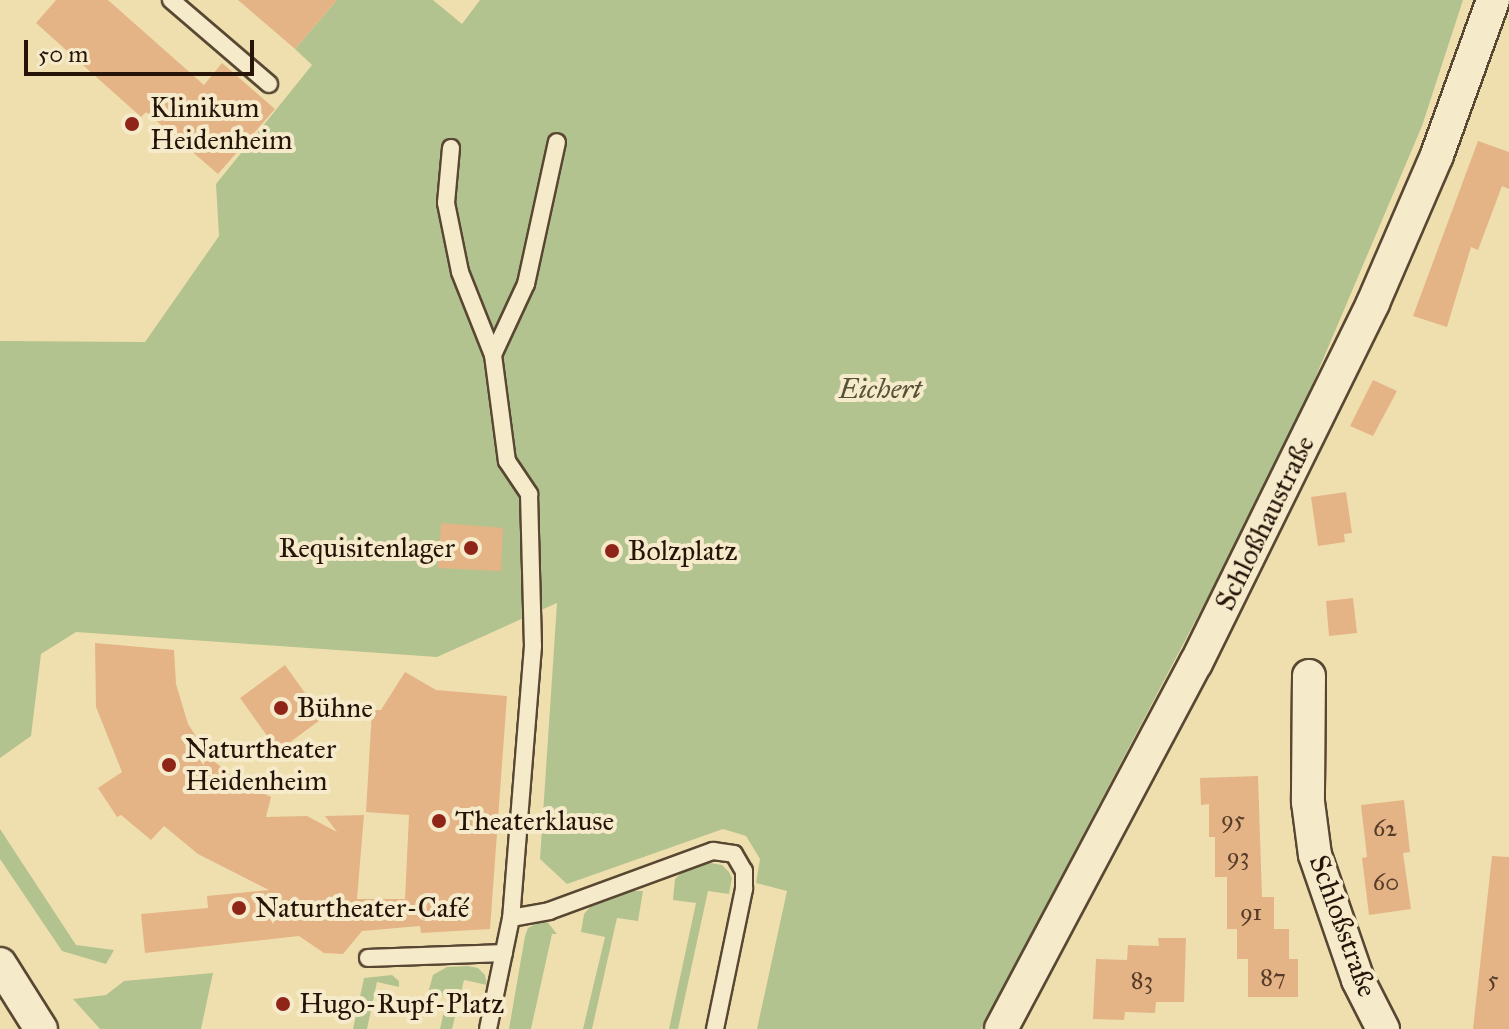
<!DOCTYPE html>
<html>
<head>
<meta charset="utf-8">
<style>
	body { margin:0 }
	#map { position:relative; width:1509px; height:1029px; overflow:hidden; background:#f0dfae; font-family:"IM FELL Great Primer",serif }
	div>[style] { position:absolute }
	.green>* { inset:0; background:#b3c38f }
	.building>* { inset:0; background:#e4b486 }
	.roads { filter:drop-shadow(2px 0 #584732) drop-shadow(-2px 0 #584732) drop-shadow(0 2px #584732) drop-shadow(0 -2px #584732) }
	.lane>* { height:16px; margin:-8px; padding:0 8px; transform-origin:8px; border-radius:8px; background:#f5eaca }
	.street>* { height:32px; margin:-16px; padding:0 16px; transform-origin:16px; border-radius:16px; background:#f5eaca }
	.dots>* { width:22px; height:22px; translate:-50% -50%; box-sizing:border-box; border:4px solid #f5eaca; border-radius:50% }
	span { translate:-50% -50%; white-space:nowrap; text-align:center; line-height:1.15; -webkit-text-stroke:8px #f5eaca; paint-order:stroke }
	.number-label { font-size:24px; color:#563c28 }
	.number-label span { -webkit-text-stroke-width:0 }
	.poi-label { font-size:28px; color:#261409 }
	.left { translate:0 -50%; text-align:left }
	.right { translate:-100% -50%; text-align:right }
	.park-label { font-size:28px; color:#575138; font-style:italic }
	.street-label { font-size:28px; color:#261409 }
	.scale { position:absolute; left:24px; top:40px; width:230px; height:36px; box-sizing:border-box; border:4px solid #261409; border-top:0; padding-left:10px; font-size:24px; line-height:28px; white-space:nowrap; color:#261409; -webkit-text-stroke:6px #f5eaca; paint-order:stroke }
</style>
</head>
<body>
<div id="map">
	<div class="green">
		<div style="clip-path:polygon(337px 0,433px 0,462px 24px,480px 0,1463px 0,1422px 126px,1282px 456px,981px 1029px,757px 1029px,787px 891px,756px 883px,760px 859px,746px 836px,723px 829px,567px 884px,540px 859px,557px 603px,437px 657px,76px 632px,41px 654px,31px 736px,0 758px,0 341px,145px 342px,219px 236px,216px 184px,312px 65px,295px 49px)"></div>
		<div style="clip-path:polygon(0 829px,76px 945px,114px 950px,106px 964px,62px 951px,0 859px)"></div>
		<div style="clip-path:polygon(705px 862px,722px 865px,729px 872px,732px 878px,729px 894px,708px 891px,678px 1029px,669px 1029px,696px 903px,673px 900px,675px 879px,684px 870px)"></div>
		<div style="clip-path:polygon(623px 891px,643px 891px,638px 921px,617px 918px,592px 1029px,583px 1029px,605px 937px,581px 932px,584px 914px,592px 905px)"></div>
		<div style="clip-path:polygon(545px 919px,557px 934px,552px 934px,531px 1029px,509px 1029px,525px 936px,528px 928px)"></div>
		<div style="clip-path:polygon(468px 966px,478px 968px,485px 975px,487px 985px,464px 980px,452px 1029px,440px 1029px,447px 997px,428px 993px,433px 975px,447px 967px)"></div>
		<div style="clip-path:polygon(213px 973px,201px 1029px,100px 1029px,73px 999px,106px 995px,124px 981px)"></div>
		<div style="clip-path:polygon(392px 975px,399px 981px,399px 987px,377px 982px,367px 1029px,353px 1029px,364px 978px)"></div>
	</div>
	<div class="building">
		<div style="clip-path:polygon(56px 0,108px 0,204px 85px,222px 63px,275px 109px,218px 174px,146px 112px,141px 117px,36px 23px)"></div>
		<div style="clip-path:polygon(238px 0,337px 0,295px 49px)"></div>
		<div style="clip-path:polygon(1478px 141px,1509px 152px,1509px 189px,1502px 186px,1478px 250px,1471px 247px,1447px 327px,1413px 316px)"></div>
		<div style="clip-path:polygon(1373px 380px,1397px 391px,1373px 436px,1350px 426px)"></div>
		<div style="clip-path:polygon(1346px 492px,1352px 533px,1344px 534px,1345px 542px,1318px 546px,1311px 497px)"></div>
		<div style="clip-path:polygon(441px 523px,503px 528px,501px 571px,438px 568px)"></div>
		<div style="clip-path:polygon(1353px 598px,1357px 633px,1329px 636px,1326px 601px)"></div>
		<div style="clip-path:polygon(95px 643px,174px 650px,176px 684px,188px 724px,210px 758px,237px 780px,271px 797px,266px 817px,307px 816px,337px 832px,325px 816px,364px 815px,357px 899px,405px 899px,409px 815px,366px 812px,372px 710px,381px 710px,405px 672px,436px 690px,507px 696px,490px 929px,421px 933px,420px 926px,362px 931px,343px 954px,324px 953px,299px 936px,145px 953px,141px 914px,208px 908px,207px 896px,269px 890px,198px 854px,164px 826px,151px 840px,121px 815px,117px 817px,98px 788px,122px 772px,96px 707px)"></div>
		<div style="clip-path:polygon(285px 665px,323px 718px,278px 751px,240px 698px)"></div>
		<div style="clip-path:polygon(1258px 776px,1262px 897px,1274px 897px,1274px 929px,1289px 929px,1289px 959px,1298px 959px,1298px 997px,1248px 997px,1248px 959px,1237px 959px,1237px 929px,1227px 929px,1227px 877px,1215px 877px,1215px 837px,1209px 837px,1209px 804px,1201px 805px,1200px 778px)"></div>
		<div style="clip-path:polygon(1404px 800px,1410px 852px,1403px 853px,1411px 909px,1369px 915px,1362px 858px,1367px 857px,1361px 805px)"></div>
		<div style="clip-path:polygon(1492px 856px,1509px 857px,1509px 1029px,1473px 1029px)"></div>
		<div style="clip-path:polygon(1158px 938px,1186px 938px,1184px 1002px,1156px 1002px,1155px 1013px,1125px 1012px,1124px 1020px,1093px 1019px,1096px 959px,1127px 960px,1128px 945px,1159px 946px)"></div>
	</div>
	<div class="roads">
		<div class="lane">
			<div style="left:171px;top:0;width:129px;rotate:40.6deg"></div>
			<div style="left:451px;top:148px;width:55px;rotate:95.2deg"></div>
			<div style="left:446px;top:203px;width:70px;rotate:78.5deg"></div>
			<div style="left:460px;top:272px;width:89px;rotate:68.3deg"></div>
			<div style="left:493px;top:355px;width:107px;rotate:82.5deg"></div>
			<div style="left:507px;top:461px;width:40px;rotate:56deg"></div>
			<div style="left:529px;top:494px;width:152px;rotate:88.5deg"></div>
			<div style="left:533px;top:646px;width:273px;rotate:94.6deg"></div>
			<div style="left:511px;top:918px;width:113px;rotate:101.7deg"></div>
			<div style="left:493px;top:355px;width:78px;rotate:-65.1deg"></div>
			<div style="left:526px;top:284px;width:145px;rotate:-77.7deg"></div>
			<div style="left:511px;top:918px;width:39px;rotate:-10deg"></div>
			<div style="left:549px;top:911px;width:175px;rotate:-20.1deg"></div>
			<div style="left:713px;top:851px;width:21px;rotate:8deg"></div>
			<div style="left:734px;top:854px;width:20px;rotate:60deg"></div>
			<div style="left:744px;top:871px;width:18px;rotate:90deg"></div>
			<div style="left:744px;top:889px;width:143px;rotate:101.7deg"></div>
			<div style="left:368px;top:958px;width:136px;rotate:-2.1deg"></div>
		</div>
		<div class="street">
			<div style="left:1309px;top:676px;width:126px;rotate:90.5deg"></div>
			<div style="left:1308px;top:802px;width:53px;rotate:82.5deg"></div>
			<div style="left:1315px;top:855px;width:132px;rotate:71deg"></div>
			<div style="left:1358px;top:980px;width:55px;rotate:63deg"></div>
			<div style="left:0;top:964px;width:77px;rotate:57.8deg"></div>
			<div style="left:1001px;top:1029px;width:415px;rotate:-62deg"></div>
			<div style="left:1196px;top:663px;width:401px;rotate:-63.8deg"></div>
			<div style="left:1373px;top:303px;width:161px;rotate:-66.6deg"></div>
			<div style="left:1437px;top:155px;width:165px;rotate:-70.1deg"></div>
		</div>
	</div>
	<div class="dots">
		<div style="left:132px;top:124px;background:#8f2418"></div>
		<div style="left:471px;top:548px;background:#8f2418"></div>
		<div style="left:612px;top:551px;background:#8f2418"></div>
		<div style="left:281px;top:708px;background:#8f2418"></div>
		<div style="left:169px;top:765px;background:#8f2418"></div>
		<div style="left:439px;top:821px;background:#8f2418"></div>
		<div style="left:239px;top:908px;background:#8f2418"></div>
		<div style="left:283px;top:1004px;background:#8f2418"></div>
	</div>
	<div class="number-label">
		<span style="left:1233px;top:820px">95</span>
		<span style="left:1385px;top:829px">62</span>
		<span style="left:1238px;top:857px">93</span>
		<span style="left:1386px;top:883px">60</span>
		<span style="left:1251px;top:913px">91</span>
		<span style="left:1273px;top:978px">87</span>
		<span style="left:1493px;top:980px">5</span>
		<span style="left:1142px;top:981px">83</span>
	</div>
	<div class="poi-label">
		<span class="left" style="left:150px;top:124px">Klinikum<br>Heidenheim</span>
		<span class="right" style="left:455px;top:548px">Requisitenlager</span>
		<span class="left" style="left:628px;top:551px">Bolzplatz</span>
		<span class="left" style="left:297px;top:708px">Bühne</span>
		<span class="left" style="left:185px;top:765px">Naturtheater<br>Heidenheim</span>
		<span class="left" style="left:455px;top:821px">Theaterklause</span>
		<span class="left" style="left:255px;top:908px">Naturtheater-Café</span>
		<span class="left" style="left:299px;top:1004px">Hugo-Rupf-Platz</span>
	</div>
	<div class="park-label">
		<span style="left:880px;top:389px">Eichert</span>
	</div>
	<div class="street-label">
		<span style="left:1265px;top:523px;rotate:-64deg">Schloßhaustraße</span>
		<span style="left:1343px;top:926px;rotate:70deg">Schloßstraße</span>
	</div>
	<div class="scale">50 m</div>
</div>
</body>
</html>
